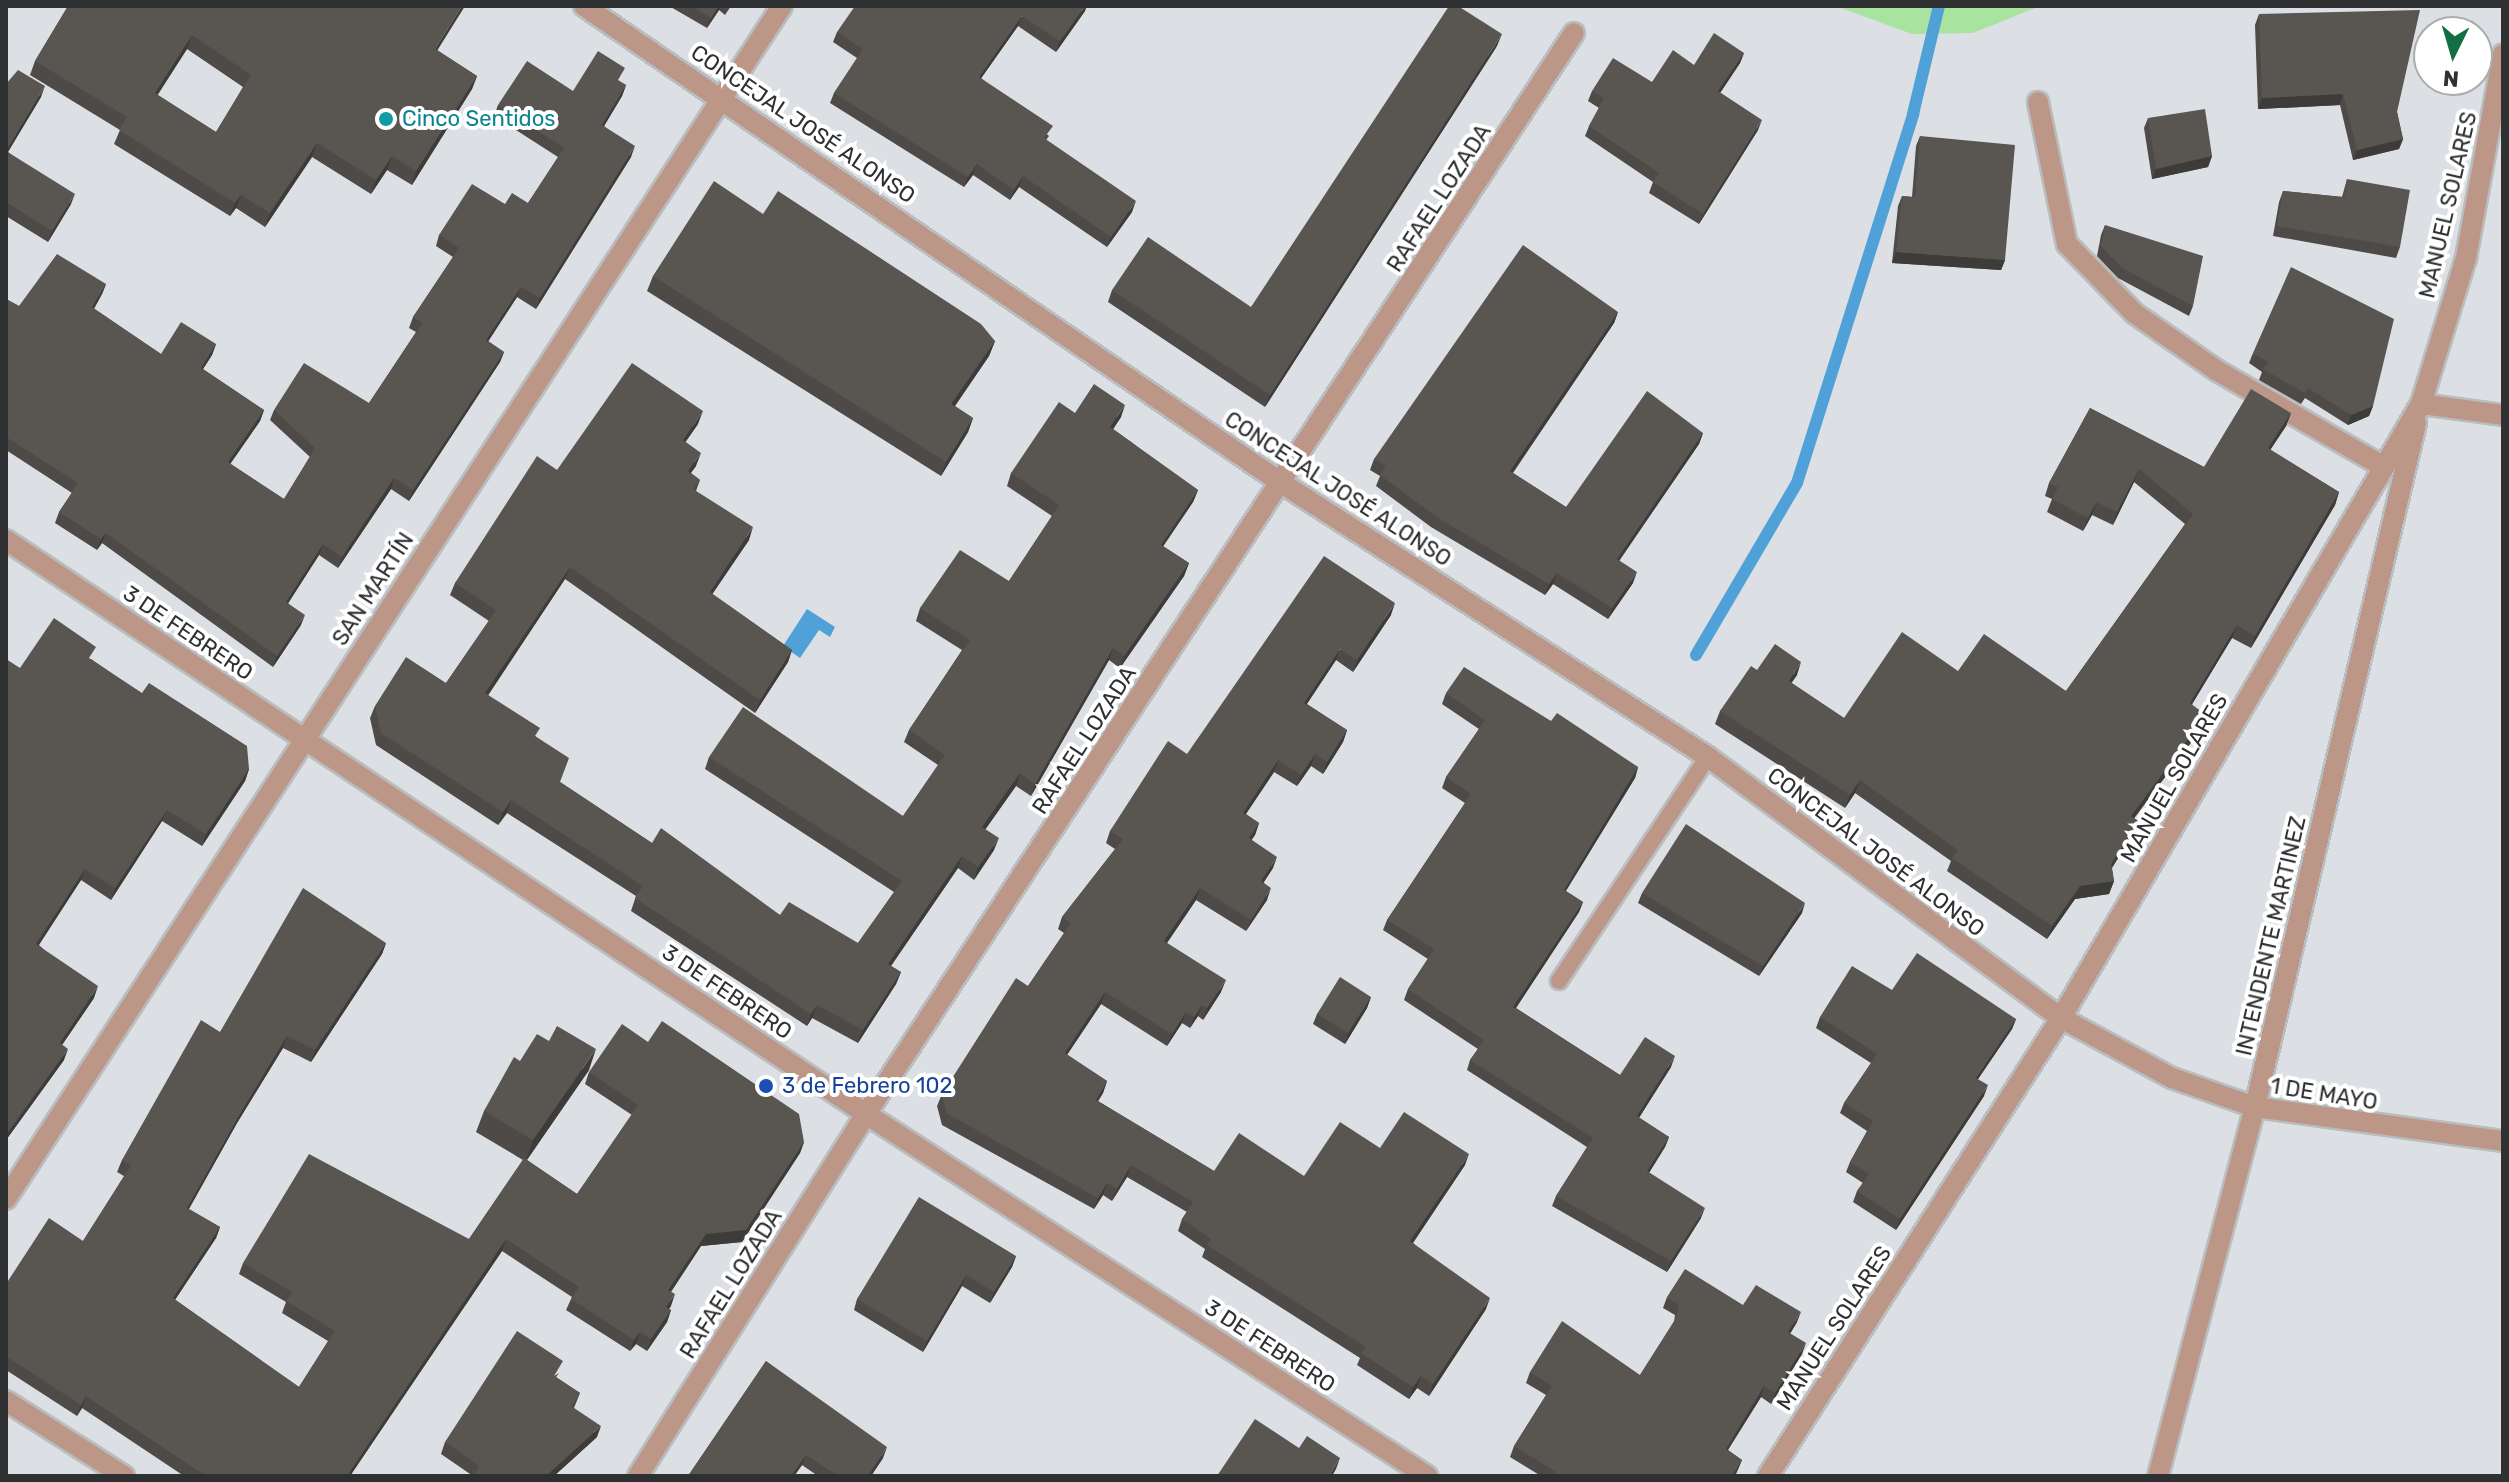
<!DOCTYPE html>
<html>
<head>
<meta charset="utf-8">
<style>
	body { margin:0 }
	#map { position:relative; width:2509px; height:1482px; overflow:hidden; background:#dce0e4; font-family:Rubik,sans-serif }
	div>[style] { position:absolute }
	.green>* { inset:0; background:#a8e39f }
	.water>* { inset:0; background:#50a1d7 }
	.stream>* { height:12px; margin:-6px; padding:0 6px; transform-origin:6px; border-radius:6px; background:#50a1d7 }
	.roads { filter:drop-shadow(2px 0 #b9bdc0) drop-shadow(-2px 0 #b9bdc0) drop-shadow(0 2px #b9bdc0) drop-shadow(0 -2px #b9bdc0) }
	.service>* { height:16px; margin:-8px; padding:0 8px; transform-origin:8px; border-radius:8px; background:#bc9787 }
	.minor>* { height:20px; margin:-10px; padding:0 10px; transform-origin:10px; border-radius:10px; background:#bc9787 }
	.wall>* { inset:0; background:#4d4a47 }
	.shaded-wall>* { inset:0; background:#3e3c39 }
	.building>* { inset:0; background:#595652 }
	.dots>* { width:22px; height:22px; translate:-50% -50%; box-sizing:border-box; border:4px solid #fff; border-radius:50% }
	span { translate:-50% -50%; white-space:nowrap; text-align:center; line-height:1.15; -webkit-text-stroke:8px #fff; paint-order:stroke }
	.culture-label { font-size:22px; color:#0d838f }
	.left { translate:0 -50%; text-align:left }
	.street-label { font-size:22px; color:#2e3031 }
	.transit-label { font-size:22px; color:#164399 }
	.frame { position:absolute; inset:0; border:8px solid #2e3031; pointer-events:none }
	.north { position:absolute; left:2413px; top:16px; width:80px; height:80px; box-sizing:border-box; background:#fff; border:2px solid #abacad; border-radius:50%; rotate:185deg; font-size:22px; font-weight:700; line-height:32px; text-align:center; color:#2e3031 }
	.north::after { content:''; display:block; margin:auto; width:28px; height:36px; background:#126f44; clip-path:polygon(50% 0,100% 100%,50% 72%,0 100%) }
</style>
</head>
<body>
<div id="map">
	<div class="green">
		<div style="clip-path:polygon(1836px 6px,2040px 6px,1973px 33px,1912px 34px)"></div>
	</div>
	<div class="water">
		<div style="clip-path:polygon(807px 609px,835px 627px,830px 637px,819px 630px,800px 658px,783px 646px)"></div>
	</div>
	<div class="stream">
		<div style="left:1696px;top:655px;width:199px;rotate:-59.6deg"></div>
		<div style="left:1797px;top:483px;width:387px;rotate:-72.5deg"></div>
		<div style="left:1913px;top:114px;width:111px;rotate:-76.5deg"></div>
	</div>
	<div class="roads">
		<div class="service">
			<div style="left:1559px;top:981px;width:269px;rotate:-56.4deg"></div>
		</div>
		<div class="minor">
			<div style="left:584px;top:6px;width:847px;rotate:34.37deg"></div>
			<div style="left:1283px;top:484px;width:505px;rotate:32.71deg"></div>
			<div style="left:1708px;top:757px;width:439px;rotate:36.5deg"></div>
			<div style="left:2061px;top:1018px;width:126px;rotate:28.4deg"></div>
			<div style="left:2172px;top:1078px;width:88px;rotate:19.3deg"></div>
			<div style="left:2255px;top:1107px;width:250px;rotate:7.8deg"></div>
			<div style="left:2038px;top:102px;width:145px;rotate:78.5deg"></div>
			<div style="left:2067px;top:244px;width:96px;rotate:45.8deg"></div>
			<div style="left:2134px;top:313px;width:100px;rotate:34.8deg"></div>
			<div style="left:2216px;top:370px;width:194px;rotate:30deg"></div>
			<div style="left:2421px;top:404px;width:83px;rotate:7.6deg"></div>
			<div style="left:6px;top:540px;width:1034px;rotate:33.72deg"></div>
			<div style="left:866px;top:1114px;width:668px;rotate:32.83deg"></div>
			<div style="left:6px;top:1199px;width:1423px;rotate:-56.96deg"></div>
			<div style="left:6px;top:1401px;width:140px;rotate:32.4deg"></div>
			<div style="left:638px;top:1476px;width:428px;rotate:-57.8deg"></div>
			<div style="left:866px;top:1114px;width:1292px;rotate:-56.78deg"></div>
			<div style="left:1768px;top:1476px;width:544px;rotate:-57.39deg"></div>
			<div style="left:2061px;top:1018px;width:712px;rotate:-59.62deg"></div>
			<div style="left:2421px;top:404px;width:153px;rotate:-72.9deg"></div>
			<div style="left:2466px;top:258px;width:207px;rotate:-79.7deg"></div>
			<div style="left:2158px;top:1476px;width:382px;rotate:-75.3deg"></div>
			<div style="left:2255px;top:1107px;width:703px;rotate:-76.75deg"></div>
		</div>
	</div>
	<div class="wall">
		<div style="clip-path:polygon(evenodd,68px 6px,437px 50px,477px 76px,472px 89px,412px 185px,387px 170px,371px 194px,312px 157px,265px 227px,236px 208px,230px 216px,114px 144px,120px 130px,30px 75px,35px 61px,68px 6px,187px 49px,243px 87px,216px 132px,157px 95px,187px 49px)"></div>
		<div style="clip-path:polygon(669px 6px,731px 6px,725px 15px,719px 10px,707px 28px)"></div>
		<div style="clip-path:polygon(1085px 11px,1056px 52px,1018px 26px,981px 78px,1049px 136px,1046px 140px,1132px 212px,1107px 247px,1019px 187px,1010px 200px,973px 175px,964px 187px,830px 103px,834px 93px,857px 58px,833px 42px,837px 32px)"></div>
		<div style="clip-path:polygon(2259px 14px,2397px 112px,2403px 139px,2399px 149px,2353px 160px,2340px 105px,2258px 109px,2255px 25px)"></div>
		<div style="clip-path:polygon(1497px 46px,1265px 407px,1108px 302px,1112px 290px,1251px 307px)"></div>
		<div style="clip-path:polygon(1744px 53px,1740px 63px,1720px 93px,1758px 130px,1699px 224px,1649px 193px,1653px 182px,1585px 136px,1589px 126px,1599px 108px,1588px 101px,1592px 91px,1652px 82px,1694px 65px)"></div>
		<div style="clip-path:polygon(620px 82px,626px 85px,622px 96px,604px 126px,631px 157px,536px 309px,517px 297px,488px 341px,504px 352px,500px 362px,409px 501px,391px 489px,338px 568px,319px 555px,288px 603px,301px 625px,273px 667px,102px 543px,97px 550px,55px 523px,59px 512px,72px 493px,6px 450px,6px 299px,19px 306px,106px 284px,102px 294px,94px 309px,161px 354px,216px 344px,212px 355px,203px 369px,264px 410px,260px 421px,230px 464px,284px 499px,310px 457px,270px 420px,274px 410px,369px 403px,416px 332px,409px 328px,413px 317px,453px 257px,436px 246px,439px 235px,505px 204px,528px 203px,558px 157px,494px 116px,498px 105px)"></div>
		<div style="clip-path:polygon(6px 84px,41px 97px,8px 152px,71px 204px,48px 242px,6px 216px)"></div>
		<div style="clip-path:polygon(2148px 118px,2212px 156px,2208px 167px,2152px 179px,2144px 128px)"></div>
		<div style="clip-path:polygon(1920px 136px,2005px 260px,2001px 270px,1892px 263px,1898px 206px,1902px 196px,1912px 197px,1916px 146px)"></div>
		<div style="clip-path:polygon(2347px 179px,2400px 247px,2396px 258px,2273px 236px,2279px 202px,2283px 191px,2342px 197px)"></div>
		<div style="clip-path:polygon(763px 214px,995px 341px,989px 356px,955px 406px,973px 418px,968px 432px,941px 476px,647px 291px,653px 276px)"></div>
		<div style="clip-path:polygon(2105px 225px,2193px 306px,2189px 316px,2118px 278px,2097px 256px,2101px 235px)"></div>
		<div style="clip-path:polygon(1618px 312px,1614px 323px,1513px 473px,1566px 507px,1703px 433px,1699px 444px,1619px 560px,1633px 583px,1608px 619px,1553px 584px,1545px 595px,1431px 527px,1376px 486px,1380px 476px,1370px 470px,1374px 459px)"></div>
		<div style="clip-path:polygon(2253px 353px,2373px 406px,2369px 416px,2348px 425px,2305px 398px,2301px 404px,2259px 380px,2262px 372px,2249px 363px)"></div>
		<div style="clip-path:polygon(2090px 408px,2204px 467px,2291px 413px,2286px 426px,2270px 450px,2339px 492px,2335px 505px,2251px 648px,2232px 638px,2192px 704px,2202px 728px,2134px 818px,2138px 821px,2133px 834px,2112px 868px,2114px 881px,2109px 894px,2075px 899px,2047px 939px,1947px 871px,1951px 861px,1855px 793px,1845px 808px,1715px 724px,1720px 711px,1757px 670px,1797px 675px,1791px 683px,1844px 718px,1958px 671px,2066px 691px,2185px 524px,2134px 482px,2113px 525px,2092px 515px,2083px 531px,2047px 512px,2052px 499px,2045px 496px,2049px 483px)"></div>
		<div style="clip-path:polygon(1075px 413px,1121px 417px,1113px 429px,1198px 490px,1193px 502px,1163px 546px,1189px 563px,1184px 576px,1120px 668px,1109px 660px,1031px 796px,1016px 786px,985px 829px,994px 850px,974px 880px,958px 868px,891px 966px,901px 972px,896px 984px,858px 1043px,812px 1018px,807px 1026px,631px 911px,636px 896px,507px 813px,498px 825px,376px 745px,370px 718px,375px 706px,446px 683px,489px 621px,450px 595px,455px 583px,557px 470px,698px 424px,685px 442px,696px 466px,691px 473px,700px 480px,696px 491px,749px 540px,712px 594px,792px 650px,788px 662px,755px 713px,565px 579px,488px 695px,536px 737px,560px 782px,652px 843px,780px 915px,858px 943px,894px 892px,705px 769px,709px 757px,903px 816px,938px 765px,904px 742px,909px 730px,962px 650px,916px 621px,920px 608px,1009px 581px,1052px 516px,1007px 486px,1011px 473px)"></div>
		<div style="clip-path:polygon(1391px 615px,1353px 672px,1336px 660px,1307px 704px,1347px 730px,1343px 742px,1323px 774px,1311px 766px,1297px 786px,1274px 772px,1246px 814px,1259px 823px,1255px 835px,1251px 840px,1273px 868px,1264px 882px,1267px 900px,1246px 931px,1196px 900px,1167px 943px,1221px 992px,1203px 1020px,1198px 1016px,1190px 1028px,1182px 1023px,1167px 1046px,1101px 1004px,1067px 1055px,1107px 1081px,1103px 1093px,1098px 1101px,1214px 1171px,1304px 1176px,1380px 1148px,1465px 1165px,1413px 1243px,1486px 1309px,1429px 1396px,1417px 1388px,1409px 1399px,1357px 1365px,1360px 1358px,1202px 1257px,1205px 1249px,1178px 1231px,1182px 1219px,1187px 1212px,1127px 1177px,1112px 1201px,1103px 1195px,1094px 1209px,942px 1125px,937px 1106px,942px 1094px,1028px 986px,1064px 933px,1058px 929px,1062px 917px,1115px 849px,1106px 843px,1110px 831px,1187px 754px)"></div>
		<div style="clip-path:polygon(91px 659px,249px 769px,245px 781px,202px 846px,162px 821px,111px 900px,81px 880px,39px 945px,94px 998px,62px 1045px,64px 1060px,6px 1140px,20px 668px)"></div>
		<div style="clip-path:polygon(1446px 693px,1551px 721px,1638px 767px,1635px 778px,1566px 891px,1583px 902px,1579px 912px,1516px 1008px,1620px 1075px,1671px 1067px,1639px 1118px,1669px 1137px,1665px 1147px,1649px 1173px,1701px 1218px,1667px 1272px,1552px 1206px,1556px 1196px,1587px 1147px,1467px 1070px,1470px 1060px,1478px 1049px,1404px 1000px,1408px 989px,1428px 959px,1383px 930px,1387px 920px,1465px 803px,1442px 788px,1446px 777px,1479px 729px,1442px 704px)"></div>
		<div style="clip-path:polygon(1642px 893px,1802px 913px,1759px 976px,1638px 903px)"></div>
		<div style="clip-path:polygon(386px 943px,382px 954px,311px 1062px,283px 1048px,237px 1123px,189px 1209px,220px 1227px,216px 1238px,175px 1300px,299px 1387px,328px 1341px,282px 1313px,286px 1302px,239px 1274px,243px 1263px,469px 1239px,523px 1160px,476px 1132px,484px 1111px,520px 1061px,589px 1070px,527px 1160px,577px 1194px,632px 1115px,585px 1084px,589px 1072px,804px 1142px,800px 1153px,742px 1242px,701px 1246px,671px 1292px,671px 1306px,669px 1309px,671px 1310px,667px 1322px,647px 1351px,636px 1344px,630px 1351px,566px 1310px,572px 1297px,502px 1251px,350px 1476px,184px 1476px,82px 1408px,77px 1416px,6px 1370px,6px 1284px,83px 1241px,124px 1176px,117px 1172px,122px 1160px,220px 1032px)"></div>
		<div style="clip-path:polygon(1892px 990px,2016px 1019px,2012px 1029px,1978px 1079px,1984px 1096px,1896px 1230px,1853px 1202px,1857px 1191px,1863px 1183px,1846px 1172px,1850px 1162px,1867px 1131px,1840px 1113px,1844px 1103px,1871px 1063px,1816px 1028px,1820px 1017px)"></div>
		<div style="clip-path:polygon(1371px 997px,1367px 1008px,1345px 1044px,1313px 1024px,1317px 1014px)"></div>
		<div style="clip-path:polygon(1016px 1256px,1012px 1267px,990px 1303px,962px 1286px,923px 1352px,854px 1310px,857px 1299px)"></div>
		<div style="clip-path:polygon(1667px 1297px,1743px 1305px,1797px 1322px,1790px 1334px,1802px 1354px,1771px 1404px,1761px 1397px,1728px 1450px,1742px 1460px,1735px 1476px,1541px 1476px,1510px 1457px,1514px 1446px,1546px 1395px,1526px 1383px,1530px 1372px,1640px 1375px,1674px 1322px,1675px 1315px,1663px 1308px)"></div>
		<div style="clip-path:polygon(766px 1361px,883px 1458px,871px 1476px,818px 1476px,802px 1465px,794px 1476px,688px 1476px)"></div>
		<div style="clip-path:polygon(559px 1373px,556px 1377px,580px 1393px,574px 1408px,597px 1437px,554px 1476px,473px 1476px,441px 1454px,445px 1442px)"></div>
	</div>
	<div class="shaded-wall">
		<div style="clip-path:polygon(462px 6px,465px 6px,430px 62px,435px 49px)"></div>
		<div style="clip-path:polygon(719px 6px,721px 6px,719px 10px,707px 28px,711px 18px)"></div>
		<div style="clip-path:polygon(1085px 6px,1087px 6px,1085px 11px,1056px 52px,1060px 41px)"></div>
		<div style="clip-path:polygon(1022px 16px,1018px 26px,975px 87px,979px 77px)"></div>
		<div style="clip-path:polygon(1502px 34px,1497px 46px,1265px 407px,1270px 395px)"></div>
		<div style="clip-path:polygon(192px 35px,187px 49px,150px 107px,155px 93px)"></div>
		<div style="clip-path:polygon(1744px 53px,1740px 63px,1714px 102px,1718px 91px)"></div>
		<div style="clip-path:polygon(477px 76px,472px 89px,412px 185px,416px 171px)"></div>
		<div style="clip-path:polygon(626px 85px,622px 96px,598px 136px,602px 125px)"></div>
		<div style="clip-path:polygon(45px 86px,41px 97px,6px 155px,6px 151px)"></div>
		<div style="clip-path:polygon(2343px 94px,2340px 105px,2258px 109px,2262px 98px)"></div>
		<div style="clip-path:polygon(1762px 120px,1758px 130px,1699px 224px,1703px 214px)"></div>
		<div style="clip-path:polygon(2403px 139px,2399px 149px,2353px 160px,2357px 150px)"></div>
		<div style="clip-path:polygon(317px 143px,312px 157px,265px 227px,270px 213px)"></div>
		<div style="clip-path:polygon(635px 146px,631px 157px,536px 309px,540px 298px)"></div>
		<div style="clip-path:polygon(392px 156px,387px 170px,371px 194px,376px 180px)"></div>
		<div style="clip-path:polygon(2212px 156px,2208px 167px,2152px 179px,2156px 169px)"></div>
		<div style="clip-path:polygon(977px 164px,973px 175px,964px 187px,968px 177px)"></div>
		<div style="clip-path:polygon(1023px 176px,1019px 187px,1010px 200px,1014px 190px)"></div>
		<div style="clip-path:polygon(75px 194px,71px 204px,48px 242px,52px 231px)"></div>
		<div style="clip-path:polygon(241px 195px,236px 208px,230px 216px,235px 203px)"></div>
		<div style="clip-path:polygon(1136px 201px,1132px 212px,1107px 247px,1111px 237px)"></div>
		<div style="clip-path:polygon(1896px 252px,2005px 260px,2001px 270px,1892px 263px)"></div>
		<div style="clip-path:polygon(106px 284px,102px 294px,88px 318px,92px 307px)"></div>
		<div style="clip-path:polygon(521px 287px,517px 297px,482px 351px,486px 340px)"></div>
		<div style="clip-path:polygon(1618px 312px,1614px 323px,1506px 482px,1510px 471px)"></div>
		<div style="clip-path:polygon(995px 341px,989px 356px,946px 419px,951px 404px)"></div>
		<div style="clip-path:polygon(216px 344px,212px 355px,197px 378px,201px 368px)"></div>
		<div style="clip-path:polygon(504px 352px,500px 362px,409px 501px,413px 490px)"></div>
		<div style="clip-path:polygon(1125px 405px,1121px 417px,1106px 440px,1110px 427px)"></div>
		<div style="clip-path:polygon(2373px 406px,2369px 416px,2348px 425px,2351px 415px)"></div>
		<div style="clip-path:polygon(264px 410px,260px 421px,224px 473px,228px 462px)"></div>
		<div style="clip-path:polygon(703px 411px,698px 424px,678px 453px,683px 440px)"></div>
		<div style="clip-path:polygon(2291px 413px,2286px 426px,2263px 461px,2268px 448px)"></div>
		<div style="clip-path:polygon(973px 418px,968px 432px,941px 476px,946px 462px)"></div>
		<div style="clip-path:polygon(1703px 433px,1699px 444px,1613px 570px,1617px 559px)"></div>
		<div style="clip-path:polygon(701px 453px,696px 466px,683px 483px,688px 471px)"></div>
		<div style="clip-path:polygon(2139px 469px,2134px 482px,2113px 525px,2117px 512px)"></div>
		<div style="clip-path:polygon(394px 478px,391px 489px,338px 568px,342px 557px)"></div>
		<div style="clip-path:polygon(1198px 490px,1193px 502px,1156px 557px,1161px 545px)"></div>
		<div style="clip-path:polygon(2339px 492px,2335px 505px,2251px 648px,2255px 636px)"></div>
		<div style="clip-path:polygon(2096px 502px,2092px 515px,2083px 531px,2088px 518px)"></div>
		<div style="clip-path:polygon(753px 527px,749px 540px,705px 605px,710px 592px)"></div>
		<div style="clip-path:polygon(106px 533px,102px 543px,97px 550px,101px 539px)"></div>
		<div style="clip-path:polygon(323px 544px,319px 555px,282px 613px,286px 602px)"></div>
		<div style="clip-path:polygon(1189px 563px,1184px 576px,1120px 668px,1124px 656px)"></div>
		<div style="clip-path:polygon(570px 567px,565px 579px,481px 706px,485px 693px)"></div>
		<div style="clip-path:polygon(1637px 572px,1633px 583px,1608px 619px,1612px 608px)"></div>
		<div style="clip-path:polygon(1557px 573px,1553px 584px,1545px 595px,1549px 584px)"></div>
		<div style="clip-path:polygon(1395px 603px,1391px 615px,1353px 672px,1357px 660px)"></div>
		<div style="clip-path:polygon(305px 615px,301px 625px,273px 667px,277px 656px)"></div>
		<div style="clip-path:polygon(2237px 625px,2232px 638px,2185px 716px,2190px 703px)"></div>
		<div style="clip-path:polygon(1113px 648px,1109px 660px,1031px 796px,1035px 784px)"></div>
		<div style="clip-path:polygon(1340px 649px,1336px 660px,1300px 714px,1304px 703px)"></div>
		<div style="clip-path:polygon(792px 650px,788px 662px,755px 713px,760px 700px)"></div>
		<div style="clip-path:polygon(1801px 662px,1797px 675px,1784px 694px,1789px 681px)"></div>
		<div style="clip-path:polygon(2206px 715px,2202px 728px,2126px 829px,2131px 816px)"></div>
		<div style="clip-path:polygon(1347px 730px,1343px 742px,1323px 774px,1327px 762px)"></div>
		<div style="clip-path:polygon(1315px 754px,1311px 766px,1297px 786px,1301px 775px)"></div>
		<div style="clip-path:polygon(1278px 760px,1274px 772px,1239px 824px,1243px 813px)"></div>
		<div style="clip-path:polygon(1638px 767px,1635px 778px,1560px 900px,1564px 890px)"></div>
		<div style="clip-path:polygon(249px 769px,245px 781px,202px 846px,206px 834px)"></div>
		<div style="clip-path:polygon(1020px 773px,1016px 786px,978px 840px,982px 827px)"></div>
		<div style="clip-path:polygon(1860px 780px,1855px 793px,1845px 808px,1850px 795px)"></div>
		<div style="clip-path:polygon(511px 800px,507px 813px,498px 825px,503px 812px)"></div>
		<div style="clip-path:polygon(167px 810px,162px 821px,111px 900px,115px 888px)"></div>
		<div style="clip-path:polygon(2138px 821px,2133px 834px,2106px 877px,2111px 864px)"></div>
		<div style="clip-path:polygon(1259px 823px,1255px 835px,1245px 850px,1249px 838px)"></div>
		<div style="clip-path:polygon(999px 838px,994px 850px,974px 880px,978px 867px)"></div>
		<div style="clip-path:polygon(962px 856px,958px 868px,884px 976px,888px 964px)"></div>
		<div style="clip-path:polygon(1277px 857px,1273px 868px,1257px 892px,1261px 881px)"></div>
		<div style="clip-path:polygon(85px 869px,81px 880px,32px 955px,36px 944px)"></div>
		<div style="clip-path:polygon(2114px 881px,2109px 894px,2075px 899px,2047px 939px,2052px 926px,2080px 886px)"></div>
		<div style="clip-path:polygon(1200px 888px,1196px 900px,1160px 953px,1164px 941px)"></div>
		<div style="clip-path:polygon(1271px 888px,1267px 900px,1246px 931px,1251px 920px)"></div>
		<div style="clip-path:polygon(1583px 902px,1579px 912px,1510px 1017px,1513px 1007px)"></div>
		<div style="clip-path:polygon(1805px 903px,1802px 913px,1759px 976px,1763px 966px)"></div>
		<div style="clip-path:polygon(386px 943px,382px 954px,311px 1062px,315px 1050px)"></div>
		<div style="clip-path:polygon(901px 972px,896px 984px,858px 1043px,863px 1030px)"></div>
		<div style="clip-path:polygon(1226px 980px,1221px 992px,1203px 1020px,1207px 1008px)"></div>
		<div style="clip-path:polygon(98px 986px,94px 998px,55px 1055px,60px 1043px)"></div>
		<div style="clip-path:polygon(1105px 992px,1101px 1004px,1060px 1065px,1065px 1053px)"></div>
		<div style="clip-path:polygon(1371px 997px,1367px 1008px,1345px 1044px,1348px 1033px)"></div>
		<div style="clip-path:polygon(817px 1005px,812px 1018px,807px 1026px,811px 1014px)"></div>
		<div style="clip-path:polygon(1202px 1005px,1198px 1016px,1190px 1028px,1194px 1017px)"></div>
		<div style="clip-path:polygon(1186px 1012px,1182px 1023px,1167px 1046px,1172px 1034px)"></div>
		<div style="clip-path:polygon(2016px 1019px,2012px 1029px,1972px 1088px,1976px 1078px)"></div>
		<div style="clip-path:polygon(287px 1036px,283px 1048px,237px 1123px,183px 1219px,187px 1208px,241px 1112px)"></div>
		<div style="clip-path:polygon(68px 1049px,64px 1060px,6px 1140px,6px 1135px)"></div>
		<div style="clip-path:polygon(596px 1049px,589px 1070px,526px 1161px,533px 1140px)"></div>
		<div style="clip-path:polygon(1675px 1056px,1671px 1067px,1633px 1127px,1637px 1116px)"></div>
		<div style="clip-path:polygon(1107px 1081px,1103px 1093px,1092px 1111px,1096px 1100px)"></div>
		<div style="clip-path:polygon(1988px 1085px,1984px 1096px,1896px 1230px,1900px 1219px)"></div>
		<div style="clip-path:polygon(1669px 1137px,1665px 1147px,1643px 1182px,1647px 1171px)"></div>
		<div style="clip-path:polygon(804px 1142px,800px 1153px,742px 1242px,701px 1246px,664px 1302px,668px 1290px,706px 1234px)"></div>
		<div style="clip-path:polygon(1469px 1154px,1465px 1165px,1406px 1253px,1410px 1241px)"></div>
		<div style="clip-path:polygon(1131px 1165px,1127px 1177px,1112px 1201px,1117px 1189px)"></div>
		<div style="clip-path:polygon(1107px 1183px,1103px 1195px,1094px 1209px,1098px 1198px)"></div>
		<div style="clip-path:polygon(1705px 1208px,1701px 1218px,1667px 1272px,1671px 1261px)"></div>
		<div style="clip-path:polygon(220px 1227px,216px 1238px,168px 1310px,173px 1298px)"></div>
		<div style="clip-path:polygon(506px 1239px,502px 1251px,350px 1476px,347px 1476px)"></div>
		<div style="clip-path:polygon(1016px 1256px,1012px 1267px,990px 1303px,994px 1292px)"></div>
		<div style="clip-path:polygon(966px 1275px,962px 1286px,923px 1352px,927px 1341px)"></div>
		<div style="clip-path:polygon(675px 1294px,671px 1306px,662px 1318px,666px 1307px)"></div>
		<div style="clip-path:polygon(1490px 1298px,1486px 1309px,1429px 1396px,1433px 1384px)"></div>
		<div style="clip-path:polygon(671px 1310px,667px 1322px,647px 1351px,651px 1339px)"></div>
		<div style="clip-path:polygon(1801px 1312px,1797px 1322px,1784px 1343px,1788px 1332px)"></div>
		<div style="clip-path:polygon(640px 1332px,636px 1344px,630px 1351px,634px 1340px)"></div>
		<div style="clip-path:polygon(1806px 1343px,1802px 1354px,1771px 1404px,1775px 1393px)"></div>
		<div style="clip-path:polygon(1421px 1376px,1417px 1388px,1409px 1399px,1413px 1387px)"></div>
		<div style="clip-path:polygon(1764px 1386px,1761px 1397px,1722px 1459px,1726px 1449px)"></div>
		<div style="clip-path:polygon(86px 1396px,82px 1408px,77px 1416px,81px 1405px)"></div>
		<div style="clip-path:polygon(601px 1426px,597px 1437px,554px 1476px,546px 1476px)"></div>
		<div style="clip-path:polygon(887px 1447px,883px 1458px,871px 1476px,868px 1476px)"></div>
		<div style="clip-path:polygon(806px 1455px,802px 1465px,794px 1476px,791px 1476px)"></div>
		<div style="clip-path:polygon(1340px 1458px,1336px 1469px,1332px 1476px,1329px 1476px)"></div>
		<div style="clip-path:polygon(1742px 1460px,1735px 1476px,1732px 1476px)"></div>
	</div>
	<div class="building">
		<div style="clip-path:polygon(evenodd,68px 6px,462px 6px,435px 49px,477px 76px,416px 171px,392px 156px,376px 180px,317px 143px,270px 213px,241px 195px,235px 203px,119px 130px,127px 117px,35px 61px,68px 6px,192px 35px,251px 75px,216px 132px,155px 93px,192px 35px)"></div>
		<div style="clip-path:polygon(691px 6px,719px 6px,711px 18px)"></div>
		<div style="clip-path:polygon(855px 6px,1085px 6px,1060px 41px,1022px 16px,979px 77px,1053px 126px,1044px 138px,1136px 201px,1111px 237px,1023px 176px,1014px 190px,977px 164px,968px 177px,834px 93px,863px 49px,837px 32px)"></div>
		<div style="clip-path:polygon(1449px 6px,1458px 6px,1502px 34px,1270px 395px,1112px 290px,1148px 237px,1251px 307px)"></div>
		<div style="clip-path:polygon(2420px 10px,2397px 112px,2403px 139px,2357px 150px,2343px 94px,2262px 98px,2259px 14px)"></div>
		<div style="clip-path:polygon(1714px 33px,1744px 53px,1718px 91px,1762px 120px,1703px 214px,1653px 182px,1659px 173px,1589px 126px,1604px 98px,1592px 91px,1613px 58px,1652px 82px,1673px 50px,1694px 65px)"></div>
		<div style="clip-path:polygon(598px 51px,625px 68px,618px 80px,626px 85px,602px 125px,635px 146px,540px 298px,521px 287px,486px 340px,504px 352px,413px 490px,394px 478px,342px 557px,323px 544px,286px 602px,305px 615px,277px 656px,106px 533px,101px 539px,59px 512px,78px 483px,6px 437px,6px 299px,19px 306px,57px 254px,106px 284px,92px 307px,161px 354px,181px 322px,216px 344px,201px 368px,264px 410px,228px 462px,284px 499px,315px 448px,274px 410px,304px 363px,369px 403px,423px 323px,413px 317px,459px 248px,439px 235px,472px 184px,505px 204px,512px 193px,528px 203px,564px 148px,498px 105px,527px 61px,573px 91px)"></div>
		<div style="clip-path:polygon(18px 70px,45px 86px,6px 151px,75px 194px,52px 231px,6px 202px,6px 84px)"></div>
		<div style="clip-path:polygon(2205px 109px,2212px 156px,2156px 169px,2148px 118px)"></div>
		<div style="clip-path:polygon(1920px 136px,2015px 145px,2005px 260px,1896px 252px,1902px 196px,1915px 197px)"></div>
		<div style="clip-path:polygon(2347px 179px,2410px 190px,2400px 247px,2277px 226px,2283px 191px,2344px 197px)"></div>
		<div style="clip-path:polygon(714px 181px,763px 214px,778px 191px,981px 324px,995px 341px,951px 404px,973px 418px,946px 462px,653px 276px)"></div>
		<div style="clip-path:polygon(2105px 225px,2203px 256px,2193px 306px,2122px 268px,2101px 246px)"></div>
		<div style="clip-path:polygon(1523px 245px,1618px 312px,1510px 471px,1566px 507px,1647px 391px,1703px 433px,1617px 559px,1637px 572px,1612px 608px,1557px 573px,1549px 584px,1435px 516px,1380px 475px,1386px 466px,1374px 459px)"></div>
		<div style="clip-path:polygon(2291px 267px,2394px 319px,2373px 406px,2351px 415px,2308px 388px,2305px 393px,2263px 369px,2268px 362px,2253px 353px)"></div>
		<div style="clip-path:polygon(632px 363px,703px 411px,683px 440px,701px 453px,688px 471px,700px 480px,693px 489px,753px 527px,710px 592px,792px 650px,760px 700px,570px 567px,485px 693px,540px 728px,535px 736px,569px 758px,560px 782px,652px 843px,661px 828px,780px 915px,789px 902px,858px 943px,902px 881px,709px 757px,743px 707px,903px 816px,945px 755px,909px 730px,970px 640px,920px 608px,960px 550px,1009px 581px,1059px 505px,1011px 473px,1059px 402px,1075px 413px,1094px 384px,1125px 405px,1110px 427px,1198px 490px,1161px 545px,1189px 563px,1124px 656px,1113px 648px,1035px 784px,1020px 773px,982px 827px,999px 838px,978px 867px,962px 856px,888px 964px,901px 972px,863px 1030px,817px 1005px,811px 1014px,635px 898px,643px 886px,511px 800px,503px 812px,381px 733px,375px 706px,406px 657px,446px 683px,496px 610px,455px 583px,537px 456px,557px 470px)"></div>
		<div style="clip-path:polygon(2251px 389px,2291px 413px,2268px 448px,2339px 492px,2255px 636px,2237px 625px,2190px 703px,2206px 715px,2131px 816px,2138px 821px,2111px 864px,2114px 881px,2080px 886px,2052px 926px,1952px 858px,1958px 850px,1860px 780px,1850px 795px,1720px 711px,1751px 666px,1757px 670px,1775px 644px,1801px 662px,1789px 681px,1844px 718px,1902px 632px,1958px 671px,1984px 634px,2066px 691px,2193px 514px,2139px 469px,2117px 512px,2096px 502px,2088px 518px,2052px 499px,2058px 487px,2049px 483px,2090px 408px,2204px 467px)"></div>
		<div style="clip-path:polygon(1324px 556px,1395px 603px,1357px 660px,1340px 649px,1304px 703px,1347px 730px,1327px 762px,1315px 754px,1301px 775px,1278px 760px,1243px 813px,1259px 823px,1249px 838px,1277px 857px,1261px 881px,1271px 888px,1251px 920px,1200px 888px,1164px 941px,1226px 980px,1207px 1008px,1202px 1005px,1194px 1017px,1186px 1012px,1172px 1034px,1105px 992px,1065px 1053px,1107px 1081px,1096px 1100px,1214px 1171px,1239px 1133px,1304px 1176px,1340px 1122px,1380px 1148px,1404px 1112px,1469px 1154px,1410px 1241px,1490px 1298px,1433px 1384px,1421px 1376px,1413px 1387px,1361px 1353px,1366px 1347px,1207px 1245px,1211px 1239px,1182px 1219px,1193px 1202px,1131px 1165px,1117px 1189px,1107px 1183px,1098px 1198px,946px 1113px,942px 1094px,1016px 978px,1028px 986px,1071px 923px,1062px 917px,1123px 839px,1110px 831px,1168px 741px,1187px 754px)"></div>
		<div style="clip-path:polygon(54px 618px,96px 647px,89px 658px,142px 693px,149px 683px,247px 746px,249px 769px,206px 834px,167px 810px,115px 888px,85px 869px,36px 944px,98px 986px,60px 1043px,68px 1049px,6px 1135px,6px 659px,20px 668px)"></div>
		<div style="clip-path:polygon(1464px 667px,1551px 721px,1557px 713px,1638px 767px,1564px 890px,1583px 902px,1513px 1007px,1620px 1075px,1645px 1037px,1675px 1056px,1637px 1116px,1669px 1137px,1647px 1171px,1705px 1208px,1671px 1261px,1556px 1196px,1593px 1138px,1470px 1060px,1484px 1040px,1408px 989px,1434px 949px,1387px 920px,1471px 794px,1446px 777px,1485px 720px,1446px 693px)"></div>
		<div style="clip-path:polygon(1686px 824px,1805px 903px,1763px 966px,1642px 893px)"></div>
		<div style="clip-path:polygon(303px 888px,386px 943px,315px 1050px,287px 1036px,241px 1112px,187px 1208px,220px 1227px,173px 1298px,299px 1387px,335px 1331px,286px 1301px,292px 1292px,243px 1263px,309px 1154px,469px 1239px,524px 1158px,577px 1194px,638px 1105px,589px 1072px,622px 1024px,648px 1042px,662px 1021px,799px 1114px,804px 1142px,746px 1230px,706px 1234px,668px 1290px,675px 1294px,666px 1307px,671px 1310px,651px 1339px,640px 1332px,634px 1340px,571px 1299px,579px 1287px,506px 1239px,347px 1476px,206px 1476px,86px 1396px,81px 1405px,6px 1356px,6px 1284px,49px 1218px,83px 1241px,131px 1166px,122px 1160px,201px 1020px,220px 1032px)"></div>
		<div style="clip-path:polygon(1917px 953px,2016px 1019px,1976px 1078px,1988px 1085px,1900px 1219px,1857px 1191px,1869px 1174px,1850px 1162px,1873px 1121px,1844px 1103px,1877px 1054px,1820px 1017px,1852px 966px,1892px 990px)"></div>
		<div style="clip-path:polygon(1340px 977px,1371px 997px,1348px 1033px,1317px 1014px)"></div>
		<div style="clip-path:polygon(557px 1026px,596px 1049px,533px 1140px,484px 1111px,514px 1057px,520px 1061px,537px 1034px,549px 1041px)"></div>
		<div style="clip-path:polygon(919px 1197px,1016px 1256px,994px 1292px,966px 1275px,927px 1341px,857px 1299px)"></div>
		<div style="clip-path:polygon(1685px 1269px,1743px 1305px,1756px 1285px,1801px 1312px,1788px 1332px,1806px 1343px,1775px 1393px,1764px 1386px,1726px 1449px,1742px 1460px,1732px 1476px,1553px 1476px,1556px 1472px,1514px 1446px,1552px 1386px,1530px 1372px,1562px 1321px,1640px 1375px,1676px 1318px,1679px 1305px,1667px 1297px)"></div>
		<div style="clip-path:polygon(517px 1331px,563px 1361px,554px 1376px,580px 1393px,571px 1406px,601px 1426px,546px 1476px,473px 1476px,479px 1466px,445px 1442px)"></div>
		<div style="clip-path:polygon(766px 1361px,887px 1447px,868px 1476px,838px 1476px,806px 1455px,791px 1476px,688px 1476px)"></div>
		<div style="clip-path:polygon(1255px 1419px,1299px 1448px,1307px 1436px,1340px 1458px,1329px 1476px,1217px 1476px)"></div>
	</div>
	<div class="dots">
		<div style="left:386px;top:119px;background:#0f9aa8"></div>
		<div style="left:766px;top:1086px;background:#1a4fb4"></div>
	</div>
	<div class="culture-label">
		<span class="left" style="left:402px;top:119px">Cinco Sentidos</span>
	</div>
	<div class="street-label">
		<span style="left:803px;top:124px;rotate:34deg">CONCEJAL JOSÉ ALONSO</span>
		<span style="left:1439px;top:198px;rotate:-57deg">RAFAEL LOZADA</span>
		<span style="left:2448px;top:205px;rotate:-77deg">MANUEL SOLARES</span>
		<span style="left:1338px;top:489px;rotate:33deg">CONCEJAL JOSÉ ALONSO</span>
		<span style="left:373px;top:589px;rotate:-57deg">SAN MARTÍN</span>
		<span style="left:188px;top:633px;rotate:34deg">3 DE FEBRERO</span>
		<span style="left:1084px;top:740px;rotate:-57deg">RAFAEL LOZADA</span>
		<span style="left:2174px;top:778px;rotate:-60deg">MANUEL SOLARES</span>
		<span style="left:1876px;top:852px;rotate:37deg">CONCEJAL JOSÉ ALONSO</span>
		<span style="left:2271px;top:936px;rotate:-77deg">INTENDENTE MARTINEZ</span>
		<span style="left:727px;top:992px;rotate:34deg">3 DE FEBRERO</span>
		<span style="left:2324px;top:1094px;rotate:9deg">1 DE MAYO</span>
		<span style="left:731px;top:1284px;rotate:-58deg">RAFAEL LOZADA</span>
		<span style="left:1834px;top:1328px;rotate:-57deg">MANUEL SOLARES</span>
		<span style="left:1270px;top:1346px;rotate:33deg">3 DE FEBRERO</span>
	</div>
	<div class="transit-label">
		<span class="left" style="left:782px;top:1086px">3 de Febrero 102</span>
	</div>
	<div class="frame"></div>
	<div class="north">N</div>
</div>
</body>
</html>
